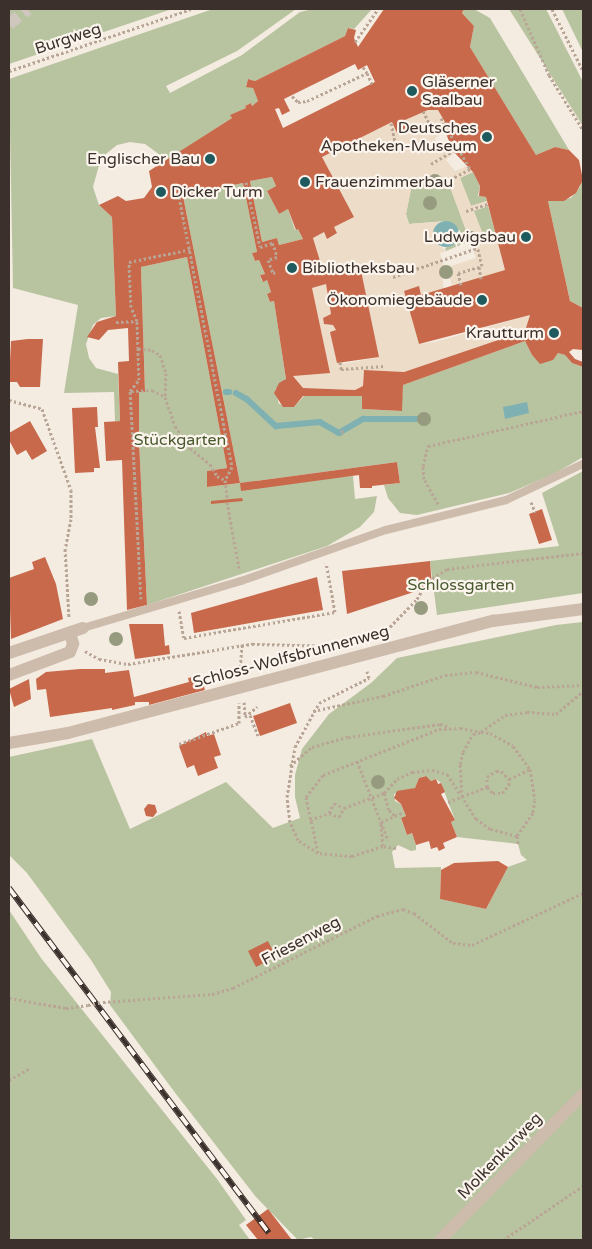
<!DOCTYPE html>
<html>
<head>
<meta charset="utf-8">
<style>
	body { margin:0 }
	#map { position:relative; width:592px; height:1249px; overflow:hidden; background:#f4ebe1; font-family:"Varela Round",sans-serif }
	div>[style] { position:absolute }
	.green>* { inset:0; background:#b8c4a0 }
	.plaza>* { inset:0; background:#ecdcc8 }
	.water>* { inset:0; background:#7fb0b2 }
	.round { border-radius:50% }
	.stream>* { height:5.5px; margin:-2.75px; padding:0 2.75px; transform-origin:2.75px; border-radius:2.75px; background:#7fb0b2 }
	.building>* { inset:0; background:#c8694b }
	.secondary-tunnel>* { height:12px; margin-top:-6px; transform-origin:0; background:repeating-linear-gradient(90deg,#cfc6bd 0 12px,transparent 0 18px) }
	.path>* { height:3px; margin-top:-1.5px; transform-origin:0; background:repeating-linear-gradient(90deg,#b9a596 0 2.5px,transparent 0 5px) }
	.lane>* { height:8px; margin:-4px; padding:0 4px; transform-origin:4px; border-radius:4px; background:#cdbbac }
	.street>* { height:12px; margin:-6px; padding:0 6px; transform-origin:6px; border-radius:6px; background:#cdbbac }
	.rail>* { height:5.5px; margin-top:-2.75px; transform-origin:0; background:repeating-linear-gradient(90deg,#fbf5ee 0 11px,#3b302b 0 22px); box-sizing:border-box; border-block:1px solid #3b302b }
	.path-bridge>* { height:3px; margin-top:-1.5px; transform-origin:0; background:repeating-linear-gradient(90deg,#b9a596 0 2.5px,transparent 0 5px) }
	.trees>* { width:14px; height:14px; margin:-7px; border-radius:50%; background:#969b7f }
	.dots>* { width:14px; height:14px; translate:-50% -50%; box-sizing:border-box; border:2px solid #fbf5ee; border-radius:50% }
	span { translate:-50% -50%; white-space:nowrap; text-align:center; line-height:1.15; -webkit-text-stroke:4.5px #fbf5ee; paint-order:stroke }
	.street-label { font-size:16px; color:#3b302b }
	.poi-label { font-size:16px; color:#3b302b }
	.left { translate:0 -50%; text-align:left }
	.right { translate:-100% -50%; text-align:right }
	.park-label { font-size:16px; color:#4a5a2e }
	.frame { position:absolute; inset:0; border:10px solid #3b302b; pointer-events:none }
</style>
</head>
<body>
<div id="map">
	<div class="green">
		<div style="clip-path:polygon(9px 9px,172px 9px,9px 64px)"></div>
		<div style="clip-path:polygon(213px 9px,296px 9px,237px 51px,166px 86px,170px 93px,242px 55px,300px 12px,313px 9px,372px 9px,354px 29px,348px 28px,345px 36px,255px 81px,248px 79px,246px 86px,253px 88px,258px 101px,252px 106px,251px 103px,245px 106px,246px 108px,231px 115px,232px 118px,167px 160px,145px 144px,130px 142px,117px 145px,101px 158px,93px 187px,99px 205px,112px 217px,116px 316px,101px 318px,93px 325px,86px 344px,89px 358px,96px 368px,118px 374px,120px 421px,115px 421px,114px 392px,64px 393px,78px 305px,13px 288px,9px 79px)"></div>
		<div style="clip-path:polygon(464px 9px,474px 9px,490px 18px,569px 150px,555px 147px,536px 155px,470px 47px,474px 26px,462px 13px)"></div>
		<div style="clip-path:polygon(509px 9px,546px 9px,583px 82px,583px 126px)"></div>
		<div style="clip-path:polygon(562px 9px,583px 9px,583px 52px)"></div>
		<div style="clip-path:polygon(473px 172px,480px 186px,478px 196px,486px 197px,487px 201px,471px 206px,460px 178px)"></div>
		<div style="clip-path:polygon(433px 176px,440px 176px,449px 184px,470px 241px,446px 251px,445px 248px,456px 243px,447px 221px,409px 224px,406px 214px,411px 189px)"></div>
		<div style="clip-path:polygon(272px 177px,276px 186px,267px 191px,279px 214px,288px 209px,295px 230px,298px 229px,303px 239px,279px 245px,277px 238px,262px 242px,250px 181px)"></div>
		<div style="clip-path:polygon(583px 177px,583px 308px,570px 301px,548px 201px,571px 198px,580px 187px)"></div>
		<div style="clip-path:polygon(243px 183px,257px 252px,252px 253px,255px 261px,259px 260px,265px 274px,260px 275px,262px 281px,267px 280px,271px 292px,267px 294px,270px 302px,274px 301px,286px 379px,275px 390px,279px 404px,294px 407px,304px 396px,362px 396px,362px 409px,401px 411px,403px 385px,525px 341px,532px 355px,540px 363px,553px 359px,558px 353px,565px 355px,572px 363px,583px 367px,583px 457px,554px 474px,509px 493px,417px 515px,400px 513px,388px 498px,384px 485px,400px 483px,397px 462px,241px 483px,353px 476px,355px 499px,377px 496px,374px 512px,360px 527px,327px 546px,147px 605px,139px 441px,139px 392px,145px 391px,141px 267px,187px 257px,227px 468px,207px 471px,207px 487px,240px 483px,183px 196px)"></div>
		<div style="clip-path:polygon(488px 206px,498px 243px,493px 244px,484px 237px,473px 211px)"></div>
		<div style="clip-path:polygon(583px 471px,583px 593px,437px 615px,430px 561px,559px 546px,542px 493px)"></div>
		<div style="clip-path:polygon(evenodd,583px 622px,583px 1240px,315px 1240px,311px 1237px,298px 1240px,256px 1197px,176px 1094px,110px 1005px,111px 992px,91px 960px,27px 873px,9px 855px,9px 757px,92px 739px,130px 829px,226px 782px,273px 828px,300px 818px,295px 797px,295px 775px,302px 749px,329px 714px,371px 683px,397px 658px,556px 625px,583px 622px,425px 776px,431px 781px,436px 779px,441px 783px,455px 820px,451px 822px,457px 837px,518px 844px,521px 855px,527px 860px,508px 867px,486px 909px,440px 899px,441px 867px,395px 868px,392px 852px,398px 845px,411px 851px,416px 850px,416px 845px,412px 833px,407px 835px,401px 819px,406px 816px,401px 804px,395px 801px,394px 794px,415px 788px,419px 778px,425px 776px)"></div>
		<div style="clip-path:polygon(9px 910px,41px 958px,217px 1179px,246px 1220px,239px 1225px,250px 1240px,9px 1240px)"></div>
	</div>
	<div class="plaza">
		<div style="clip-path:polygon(428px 110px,438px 110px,449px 129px,435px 138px,439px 152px,452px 149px,454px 153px,446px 160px,455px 171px,470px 165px,473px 172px,460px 178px,471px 206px,487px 201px,488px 206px,474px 211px,484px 237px,493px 244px,498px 243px,505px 270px,452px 287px,448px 267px,476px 258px,449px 184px,440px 176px,433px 176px,411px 189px,406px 214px,409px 224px,447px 221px,436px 225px,436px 243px,446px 251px,440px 253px,445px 268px,441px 269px,444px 289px,421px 295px,419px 287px,404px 291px,419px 344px,435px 342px,530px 315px,525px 331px,404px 372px,364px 370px,363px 386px,355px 390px,303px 388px,293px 376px,312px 288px,326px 284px,331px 314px,323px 318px,324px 324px,333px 325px,336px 330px,343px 364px,379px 357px,360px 267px,324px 274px,313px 238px,324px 232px,327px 239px,334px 227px,354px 217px,322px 157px,392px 122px,399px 135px,409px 130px,405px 120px)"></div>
	</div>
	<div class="water">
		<div class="round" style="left:433px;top:221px;width:26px;height:26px"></div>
		<div style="clip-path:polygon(527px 402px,529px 413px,505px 419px,503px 407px)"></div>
	</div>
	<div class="stream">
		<div style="left:226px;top:392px;width:3px"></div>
		<div style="left:236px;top:393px;width:13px;rotate:29deg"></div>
		<div style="left:247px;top:399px;width:40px;rotate:43deg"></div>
		<div style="left:276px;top:426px;width:44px;rotate:-5.2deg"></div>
		<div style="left:320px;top:422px;width:22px;rotate:30deg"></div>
		<div style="left:339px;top:433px;width:28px;rotate:-30deg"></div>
		<div style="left:363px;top:419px;width:56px"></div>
	</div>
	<div class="building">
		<div style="clip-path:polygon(evenodd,384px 9px,464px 9px,462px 13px,474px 26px,470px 47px,536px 155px,555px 147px,569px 150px,579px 160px,583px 180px,576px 193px,564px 201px,548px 201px,570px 301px,583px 308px,583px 350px,573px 349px,569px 352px,575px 359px,583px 362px,583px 367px,572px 363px,565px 355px,558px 353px,553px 360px,540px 364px,532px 355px,525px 341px,403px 385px,402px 411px,362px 409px,362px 396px,303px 396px,294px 407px,283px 407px,274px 393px,279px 383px,286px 379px,274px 301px,270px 302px,267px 294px,271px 292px,267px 280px,263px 282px,260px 275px,265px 274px,259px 260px,255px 261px,252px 253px,257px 252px,243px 183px,183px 196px,240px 483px,207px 487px,207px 471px,227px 468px,187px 257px,141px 267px,145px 392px,139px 392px,139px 441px,147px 605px,127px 610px,122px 460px,106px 461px,104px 422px,120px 421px,118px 362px,129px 361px,128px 328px,108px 330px,99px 340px,87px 337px,97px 322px,116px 316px,112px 217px,99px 205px,118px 196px,126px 201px,144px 198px,152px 187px,149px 171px,232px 118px,230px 115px,246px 108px,245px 106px,251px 103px,252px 106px,258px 101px,253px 88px,246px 87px,248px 79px,255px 81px,345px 36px,348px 28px,356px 30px,354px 38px,358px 47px,384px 9px,355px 64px,358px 70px,367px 65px,375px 82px,283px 128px,275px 109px,279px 108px,282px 115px,290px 111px,284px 99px,355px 64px,384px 9px,428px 110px,438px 110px,449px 129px,445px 131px,453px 151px,473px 172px,480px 186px,479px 196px,486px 197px,505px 270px,421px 295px,419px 286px,404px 291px,419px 344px,530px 315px,525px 331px,404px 372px,364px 370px,363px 386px,355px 390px,303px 388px,293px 376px,330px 373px,312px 288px,326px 284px,331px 314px,323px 318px,324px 324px,333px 325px,336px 330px,330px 332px,337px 363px,379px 357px,360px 266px,324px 274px,313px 238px,324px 232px,327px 239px,337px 233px,334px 227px,354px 217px,322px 157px,392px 122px,398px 135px,409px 130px,405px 120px,428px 110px,384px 9px,272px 177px,276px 186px,267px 191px,279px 214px,288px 209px,296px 230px,298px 229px,303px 239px,279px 245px,277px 238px,262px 242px,250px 181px,272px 177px)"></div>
		<div style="clip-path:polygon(28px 339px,43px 339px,40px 387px,20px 387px,17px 382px,9px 382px,11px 341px)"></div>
		<div style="clip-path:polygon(97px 407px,98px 427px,95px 427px,100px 468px,94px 468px,94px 472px,75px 473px,72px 408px)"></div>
		<div style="clip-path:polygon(30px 421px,47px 451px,32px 460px,26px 450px,17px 455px,9px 440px,9px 433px)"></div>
		<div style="clip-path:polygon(397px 462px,400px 483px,372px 486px,372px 488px,360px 488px,359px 475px,241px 491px,240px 483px)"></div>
		<div style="clip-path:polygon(242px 498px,243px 501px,211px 504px,211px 501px)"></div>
		<div style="clip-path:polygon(542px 509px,552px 540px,539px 544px,529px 514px)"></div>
		<div style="clip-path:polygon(45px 557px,56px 584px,63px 619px,11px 639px,9px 578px,34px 569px,32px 562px)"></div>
		<div style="clip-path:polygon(430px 561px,432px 586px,347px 614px,342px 571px)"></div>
		<div style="clip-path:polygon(317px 577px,323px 610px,194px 633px,191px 613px)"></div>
		<div style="clip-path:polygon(129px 624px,163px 624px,165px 646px,169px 645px,170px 654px,135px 659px)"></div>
		<div style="clip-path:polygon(80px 669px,105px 669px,105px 673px,129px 670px,134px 697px,189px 682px,188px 678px,201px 675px,205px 690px,149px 705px,149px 702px,135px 702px,135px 705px,112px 710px,112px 708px,50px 717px,46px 689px,37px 690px,36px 679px,46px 672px)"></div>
		<div style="clip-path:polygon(29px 679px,31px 699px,14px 707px,9px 689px)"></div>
		<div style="clip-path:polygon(290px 703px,297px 723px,260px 736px,253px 716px)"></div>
		<div style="clip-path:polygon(206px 732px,207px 736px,214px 734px,221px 755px,214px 757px,218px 768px,198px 776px,194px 765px,187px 768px,179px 746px)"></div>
		<div style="clip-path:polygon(426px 776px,431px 781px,436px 779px,438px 784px,441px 783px,445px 792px,441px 794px,455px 820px,451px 822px,457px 837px,443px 843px,445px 848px,439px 851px,437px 847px,431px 849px,429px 841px,416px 845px,412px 833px,407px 835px,401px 818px,406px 816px,401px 804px,394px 798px,397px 791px,415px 788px,419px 778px)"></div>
		<div style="clip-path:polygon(148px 804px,155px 805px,157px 812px,153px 817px,146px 816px,144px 809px)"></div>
		<div style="clip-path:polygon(498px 861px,508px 867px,486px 909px,440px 899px,441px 870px,454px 863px)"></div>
		<div style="clip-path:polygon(268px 941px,276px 957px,256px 967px,248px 951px)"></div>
		<div style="clip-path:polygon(268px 1209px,292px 1240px,258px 1240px,246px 1225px)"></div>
	</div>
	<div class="secondary-tunnel">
		<div style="left:9px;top:24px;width:24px;rotate:-38deg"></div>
	</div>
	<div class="path">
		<div style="left:520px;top:9px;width:72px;rotate:66.3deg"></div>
		<div style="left:549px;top:75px;width:65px;rotate:58.3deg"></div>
		<div style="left:552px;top:9px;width:69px;rotate:63.4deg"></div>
		<div style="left:355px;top:42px;width:40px;rotate:-55.1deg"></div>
		<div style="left:363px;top:67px;width:7px;rotate:56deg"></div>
		<div style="left:9px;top:71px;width:192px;rotate:-18.8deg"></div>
		<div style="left:292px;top:96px;width:8px;rotate:45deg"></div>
		<div style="left:298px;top:102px;width:9px;rotate:-6deg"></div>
		<div style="left:307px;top:101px;width:66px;rotate:-25deg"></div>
		<div style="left:367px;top:73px;width:12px;rotate:66deg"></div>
		<div style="left:423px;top:111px;width:13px;rotate:63deg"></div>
		<div style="left:441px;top:118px;width:59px;rotate:60.4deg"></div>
		<div style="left:470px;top:169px;width:19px;rotate:152deg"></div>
		<div style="left:391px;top:123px;width:19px;rotate:78deg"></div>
		<div style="left:431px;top:164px;width:26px;rotate:-31deg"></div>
		<div style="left:246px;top:182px;width:66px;rotate:77.8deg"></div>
		<div style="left:260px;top:247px;width:13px;rotate:-18deg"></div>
		<div style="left:272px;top:243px;width:4px;rotate:63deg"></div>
		<div style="left:274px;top:247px;width:10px;rotate:73deg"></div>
		<div style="left:277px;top:257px;width:9px;rotate:162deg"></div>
		<div style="left:268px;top:260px;width:14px;rotate:69deg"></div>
		<div style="left:273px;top:273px;width:5px;rotate:-22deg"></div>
		<div style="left:179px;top:197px;width:275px;rotate:78.9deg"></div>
		<div style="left:232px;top:467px;width:15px;rotate:118deg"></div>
		<div style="left:225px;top:480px;width:19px;rotate:84deg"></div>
		<div style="left:466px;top:211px;width:23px;rotate:-18deg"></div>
		<div style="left:479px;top:267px;width:12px;rotate:81deg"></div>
		<div style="left:393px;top:277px;width:89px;rotate:-19deg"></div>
		<div style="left:461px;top:285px;width:12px;rotate:-104deg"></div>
		<div style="left:458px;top:273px;width:25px;rotate:-16deg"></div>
		<div style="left:482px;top:266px;width:30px;rotate:-104deg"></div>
		<div style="left:116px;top:322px;width:21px;rotate:-3deg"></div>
		<div style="left:138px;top:349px;width:14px;rotate:4deg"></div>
		<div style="left:152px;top:350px;width:9px;rotate:32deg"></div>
		<div style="left:160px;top:355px;width:19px;rotate:72deg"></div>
		<div style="left:166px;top:373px;width:24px;rotate:92deg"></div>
		<div style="left:165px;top:397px;width:31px;rotate:71deg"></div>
		<div style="left:175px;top:426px;width:27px;rotate:56deg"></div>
		<div style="left:190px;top:448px;width:26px;rotate:39deg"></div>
		<div style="left:210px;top:464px;width:14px;rotate:60deg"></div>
		<div style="left:217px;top:476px;width:9px;rotate:27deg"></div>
		<div style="left:340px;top:362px;width:7px;rotate:82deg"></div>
		<div style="left:341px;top:369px;width:43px;rotate:-4deg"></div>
		<div style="left:131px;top:391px;width:21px;rotate:-3deg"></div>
		<div style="left:152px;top:390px;width:15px;rotate:28deg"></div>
		<div style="left:9px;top:400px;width:34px;rotate:15deg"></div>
		<div style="left:42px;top:409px;width:86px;rotate:70.3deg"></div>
		<div style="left:71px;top:490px;width:29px;rotate:90deg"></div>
		<div style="left:71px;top:519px;width:31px;rotate:101deg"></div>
		<div style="left:65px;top:549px;width:69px;rotate:86.7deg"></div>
		<div style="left:342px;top:430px;width:5px;rotate:90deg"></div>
		<div style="left:227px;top:502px;width:67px;rotate:79.7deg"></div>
		<div style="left:531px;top:502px;width:11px;rotate:68deg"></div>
		<div style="left:438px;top:504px;width:29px;rotate:-119deg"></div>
		<div style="left:424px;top:479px;width:13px;rotate:-94deg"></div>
		<div style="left:423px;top:466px;width:21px;rotate:-76deg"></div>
		<div style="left:428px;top:446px;width:159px;rotate:-12.7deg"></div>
		<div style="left:141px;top:599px;width:208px;rotate:-93deg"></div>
		<div style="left:130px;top:391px;width:14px;rotate:-51deg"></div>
		<div style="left:139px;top:380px;width:31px;rotate:-92deg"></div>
		<div style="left:138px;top:349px;width:28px;rotate:-92deg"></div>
		<div style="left:137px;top:321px;width:15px;rotate:-113deg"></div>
		<div style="left:131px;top:307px;width:45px;rotate:-92.5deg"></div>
		<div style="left:129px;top:262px;width:63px;rotate:-11.8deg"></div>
		<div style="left:179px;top:611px;width:27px;rotate:80deg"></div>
		<div style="left:184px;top:638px;width:153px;rotate:-9.8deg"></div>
		<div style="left:335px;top:612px;width:50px;rotate:-100.4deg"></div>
		<div style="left:383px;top:634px;width:49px;rotate:-45.8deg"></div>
		<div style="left:417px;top:599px;width:21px;rotate:-59deg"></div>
		<div style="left:428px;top:581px;width:22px;rotate:-32deg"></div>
		<div style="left:447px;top:569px;width:137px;rotate:-6.7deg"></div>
		<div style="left:85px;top:651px;width:16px;rotate:30deg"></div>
		<div style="left:99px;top:659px;width:29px;rotate:10deg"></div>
		<div style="left:128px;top:664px;width:126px;rotate:-9.2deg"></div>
		<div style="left:252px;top:644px;width:82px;rotate:1.4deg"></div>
		<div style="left:240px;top:672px;width:27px;rotate:-86deg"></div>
		<div style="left:244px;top:702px;width:15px;rotate:86deg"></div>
		<div style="left:245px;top:717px;width:16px;rotate:-40deg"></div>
		<div style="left:313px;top:711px;width:72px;rotate:-12.1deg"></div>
		<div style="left:383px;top:696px;width:65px;rotate:-18.7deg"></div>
		<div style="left:445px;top:675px;width:31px;rotate:-6deg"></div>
		<div style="left:476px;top:672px;width:63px;rotate:13.8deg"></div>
		<div style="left:537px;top:687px;width:46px;rotate:-2.5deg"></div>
		<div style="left:250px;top:715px;width:22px;rotate:69deg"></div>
		<div style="left:481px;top:732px;width:9px;rotate:6deg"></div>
		<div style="left:490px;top:733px;width:26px;rotate:29deg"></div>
		<div style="left:513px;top:746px;width:29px;rotate:54deg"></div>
		<div style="left:530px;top:769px;width:31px;rotate:81deg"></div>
		<div style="left:535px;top:800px;width:13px;rotate:99deg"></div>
		<div style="left:533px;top:813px;width:28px;rotate:125deg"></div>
		<div style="left:517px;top:836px;width:28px;rotate:-165deg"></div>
		<div style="left:490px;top:829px;width:17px;rotate:-144deg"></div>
		<div style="left:476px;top:819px;width:26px;rotate:-122deg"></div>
		<div style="left:462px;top:797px;width:33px;rotate:-93deg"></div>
		<div style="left:460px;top:764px;width:12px;rotate:-76deg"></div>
		<div style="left:463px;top:752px;width:21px;rotate:-61deg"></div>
		<div style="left:473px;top:734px;width:8px;rotate:-14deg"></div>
		<div style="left:179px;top:744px;width:64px;rotate:-19.3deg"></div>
		<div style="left:239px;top:723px;width:20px;rotate:-90deg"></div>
		<div style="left:357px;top:761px;width:85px;rotate:68.6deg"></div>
		<div style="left:290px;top:766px;width:29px;rotate:-41deg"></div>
		<div style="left:312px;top:747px;width:37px;rotate:-16deg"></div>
		<div style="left:348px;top:737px;width:93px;rotate:-8deg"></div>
		<div style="left:440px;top:724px;width:9px;rotate:18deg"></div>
		<div style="left:487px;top:787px;width:8px;rotate:45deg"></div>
		<div style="left:493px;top:793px;width:9px"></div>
		<div style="left:502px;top:793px;width:11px;rotate:-49deg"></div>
		<div style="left:509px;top:785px;width:6px;rotate:-90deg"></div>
		<div style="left:384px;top:793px;width:18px;rotate:74deg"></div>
		<div style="left:389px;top:810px;width:8px;rotate:45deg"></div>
		<div style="left:448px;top:802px;width:42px;rotate:-21deg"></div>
		<div style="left:487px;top:787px;width:10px;rotate:-90deg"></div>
		<div style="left:487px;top:777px;width:11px;rotate:-34deg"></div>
		<div style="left:496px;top:771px;width:5px"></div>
		<div style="left:501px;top:771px;width:11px;rotate:45deg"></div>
		<div style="left:509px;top:779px;width:23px;rotate:-25deg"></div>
		<div style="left:329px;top:813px;width:11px;rotate:22deg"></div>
		<div style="left:339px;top:817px;width:10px;rotate:-61deg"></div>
		<div style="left:310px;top:820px;width:20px;rotate:-20deg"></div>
		<div style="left:329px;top:813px;width:11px;rotate:-63deg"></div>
		<div style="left:334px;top:803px;width:11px;rotate:27deg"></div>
		<div style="left:344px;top:808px;width:43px;rotate:-20.6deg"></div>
		<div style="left:384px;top:793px;width:19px;rotate:-47deg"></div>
		<div style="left:397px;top:779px;width:17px;rotate:-25deg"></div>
		<div style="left:412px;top:772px;width:20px;rotate:-6deg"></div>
		<div style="left:432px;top:770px;width:16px;rotate:15deg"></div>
		<div style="left:447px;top:774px;width:24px;rotate:57deg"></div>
		<div style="left:517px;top:836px;width:8px;rotate:83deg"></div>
		<div style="left:383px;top:846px;width:24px;rotate:-95deg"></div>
		<div style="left:381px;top:822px;width:25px;rotate:-23deg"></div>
		<div style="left:396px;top:848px;width:13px;rotate:-171deg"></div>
		<div style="left:383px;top:846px;width:33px;rotate:162deg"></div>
		<div style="left:352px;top:856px;width:34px;rotate:-175deg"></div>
		<div style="left:318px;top:853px;width:57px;rotate:-102.1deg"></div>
		<div style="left:306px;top:797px;width:28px;rotate:-52deg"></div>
		<div style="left:323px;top:775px;width:125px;rotate:-21.6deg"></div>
		<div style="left:439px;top:729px;width:21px;rotate:-3deg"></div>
		<div style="left:460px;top:728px;width:21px;rotate:11deg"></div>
		<div style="left:481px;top:732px;width:29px;rotate:-35deg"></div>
		<div style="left:505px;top:715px;width:22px;rotate:-8deg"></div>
		<div style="left:527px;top:712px;width:29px;rotate:4deg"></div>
		<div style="left:556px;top:714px;width:35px;rotate:-40deg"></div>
		<div style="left:318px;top:853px;width:24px;rotate:-147deg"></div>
		<div style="left:298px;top:840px;width:20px;rotate:-114deg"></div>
		<div style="left:290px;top:822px;width:25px;rotate:-97deg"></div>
		<div style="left:287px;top:797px;width:51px;rotate:-80.9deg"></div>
		<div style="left:295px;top:747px;width:50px;rotate:-61.4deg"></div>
		<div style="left:319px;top:703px;width:56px;rotate:-26.6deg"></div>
		<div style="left:369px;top:678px;width:7px;rotate:-106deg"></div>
		<div style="left:9px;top:998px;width:58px;rotate:10deg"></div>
		<div style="left:66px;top:1008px;width:22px;rotate:-8deg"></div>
		<div style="left:103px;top:1002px;width:109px;rotate:-4.2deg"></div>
		<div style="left:212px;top:994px;width:22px;rotate:-16deg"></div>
		<div style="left:233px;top:988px;width:161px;rotate:-26.6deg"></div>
		<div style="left:377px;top:916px;width:27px;rotate:-15deg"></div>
		<div style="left:403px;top:909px;width:12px;rotate:20deg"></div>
		<div style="left:414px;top:913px;width:49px;rotate:37.6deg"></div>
		<div style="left:453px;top:943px;width:19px;rotate:6deg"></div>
		<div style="left:472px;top:945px;width:123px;rotate:-25.1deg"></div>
		<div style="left:9px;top:1080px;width:24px;rotate:-30deg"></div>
		<div style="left:503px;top:1240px;width:97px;rotate:-34deg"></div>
	</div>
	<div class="lane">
		<div style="left:83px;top:628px;width:165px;rotate:-16.6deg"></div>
		<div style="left:241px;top:581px;width:154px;rotate:-19.4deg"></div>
		<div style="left:386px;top:530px;width:124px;rotate:-14deg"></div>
		<div style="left:506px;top:500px;width:85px;rotate:-25.1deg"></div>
	</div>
	<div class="street">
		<div style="left:9px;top:653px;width:78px;rotate:-18.7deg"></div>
		<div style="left:9px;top:675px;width:65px;rotate:-20.7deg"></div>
		<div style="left:70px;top:652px;width:9px;rotate:-69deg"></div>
		<div style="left:73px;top:644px;width:12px;rotate:-104deg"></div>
		<div style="left:9px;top:743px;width:60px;rotate:-9.6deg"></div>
		<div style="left:68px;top:733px;width:440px;rotate:-14.8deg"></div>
		<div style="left:493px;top:621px;width:91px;rotate:-7.6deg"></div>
		<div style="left:440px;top:1240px;width:204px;rotate:-45.6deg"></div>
	</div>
	<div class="rail">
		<div style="left:9px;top:888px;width:432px;rotate:53deg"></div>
	</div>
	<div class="path-bridge">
		<div style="left:88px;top:1005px;width:15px;rotate:-11deg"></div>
	</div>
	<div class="trees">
		<div style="left:435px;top:181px"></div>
		<div style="left:430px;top:203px"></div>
		<div style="left:471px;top:238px"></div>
		<div style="left:446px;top:272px"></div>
		<div style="left:424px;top:419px"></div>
		<div style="left:91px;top:599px"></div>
		<div style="left:421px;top:608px"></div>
		<div style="left:116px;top:639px"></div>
		<div style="left:378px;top:782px"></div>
	</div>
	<div class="dots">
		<div style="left:412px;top:91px;background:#1f5a5e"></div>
		<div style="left:487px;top:137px;background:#1f5a5e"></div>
		<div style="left:210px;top:159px;background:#1f5a5e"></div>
		<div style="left:305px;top:182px;background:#1f5a5e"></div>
		<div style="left:161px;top:192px;background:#1f5a5e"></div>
		<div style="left:526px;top:237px;background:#1f5a5e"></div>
		<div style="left:292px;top:268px;background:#1f5a5e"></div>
		<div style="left:482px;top:300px;background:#1f5a5e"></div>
		<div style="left:554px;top:333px;background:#1f5a5e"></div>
	</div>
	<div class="street-label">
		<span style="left:68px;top:39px;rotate:-18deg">Burgweg</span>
		<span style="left:291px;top:657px;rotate:-15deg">Schloss-Wolfsbrunnenweg</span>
		<span style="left:301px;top:941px;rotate:-28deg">Friesenweg</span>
		<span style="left:500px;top:1156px;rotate:-46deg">Molkenkurweg</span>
	</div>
	<div class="poi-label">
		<span class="left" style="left:422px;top:91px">Gläserner<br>Saalbau</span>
		<span class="right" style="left:477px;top:137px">Deutsches<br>Apotheken-Museum</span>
		<span class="right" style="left:200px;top:159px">Englischer Bau</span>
		<span class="left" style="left:315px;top:182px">Frauenzimmerbau</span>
		<span class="left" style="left:171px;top:192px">Dicker Turm</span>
		<span class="right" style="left:516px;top:237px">Ludwigsbau</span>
		<span class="left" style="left:302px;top:268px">Bibliotheksbau</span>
		<span class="right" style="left:472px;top:300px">Ökonomiegebäude</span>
		<span class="right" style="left:544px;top:333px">Krautturm</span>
	</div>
	<div class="park-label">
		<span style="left:180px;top:440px">Stückgarten</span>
		<span style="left:461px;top:585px">Schlossgarten</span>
	</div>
	<div class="frame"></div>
</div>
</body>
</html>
